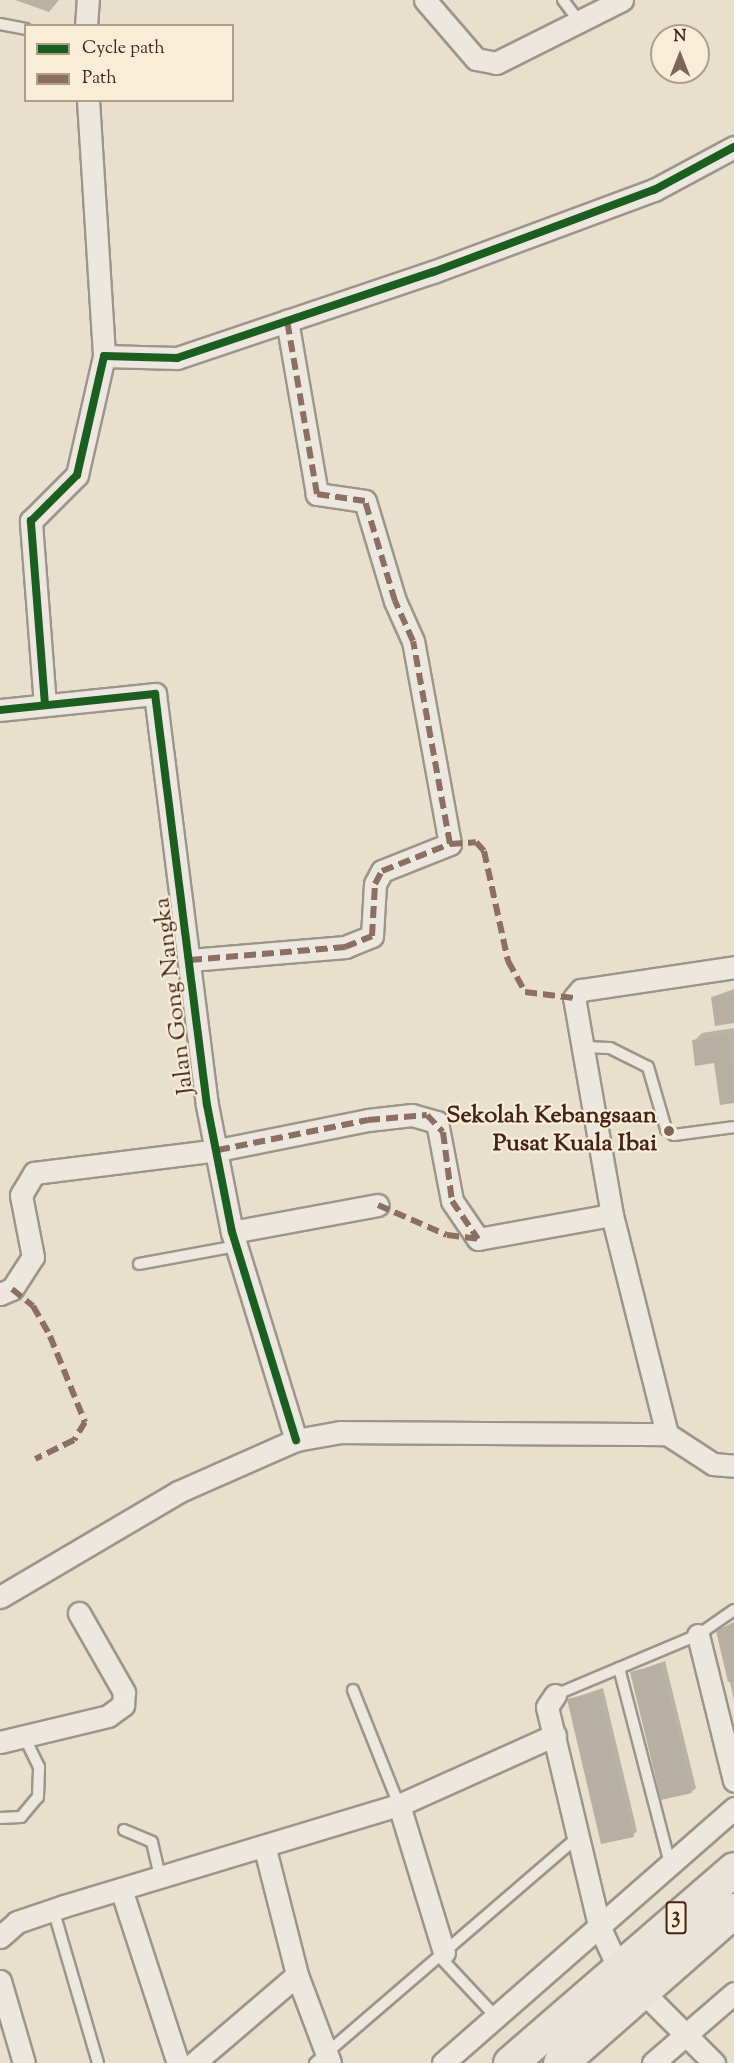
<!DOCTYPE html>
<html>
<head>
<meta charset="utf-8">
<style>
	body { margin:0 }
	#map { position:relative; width:734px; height:2063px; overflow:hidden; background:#e8e0cd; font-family:"Sorts Mill Goudy",serif }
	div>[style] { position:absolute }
	.shadow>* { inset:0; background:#0003 }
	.building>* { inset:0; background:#b7afa2 }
	.roads { filter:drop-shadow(2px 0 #9d9589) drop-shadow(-2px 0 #9d9589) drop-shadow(0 2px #9d9589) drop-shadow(0 -2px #9d9589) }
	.service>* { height:10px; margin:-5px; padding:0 5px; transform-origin:5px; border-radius:5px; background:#ece8df }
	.minor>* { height:21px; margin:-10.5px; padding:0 10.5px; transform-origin:10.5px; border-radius:10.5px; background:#ece8df }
	.primary>* { height:33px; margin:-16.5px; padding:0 16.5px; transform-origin:16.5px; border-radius:16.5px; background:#e9e3d9 }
	.quiet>* { height:6px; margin-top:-3px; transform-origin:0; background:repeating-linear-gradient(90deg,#8d6e63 0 12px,transparent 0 18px) }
	.cycleway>* { height:8px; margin:-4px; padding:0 4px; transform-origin:4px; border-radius:4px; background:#1b5e20 }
	.dots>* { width:16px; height:16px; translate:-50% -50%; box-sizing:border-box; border:3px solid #f8edd7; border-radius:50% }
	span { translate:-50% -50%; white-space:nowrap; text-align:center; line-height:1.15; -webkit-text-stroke:4.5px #f8edd7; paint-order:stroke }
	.shield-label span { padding:2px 4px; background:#f8edd7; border:2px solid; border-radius:4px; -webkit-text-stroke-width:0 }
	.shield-label { font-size:22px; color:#432417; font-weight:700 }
	.street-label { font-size:24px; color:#432417 }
	.poi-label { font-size:24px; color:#432417; font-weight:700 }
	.right { translate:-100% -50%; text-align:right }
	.legend { position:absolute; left:24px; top:24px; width:210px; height:78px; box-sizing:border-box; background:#f8edd7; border:2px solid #b09d8a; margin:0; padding:8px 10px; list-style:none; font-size:18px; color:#432417 }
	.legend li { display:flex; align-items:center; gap:12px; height:30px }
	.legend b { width:30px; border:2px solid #b09d8a }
	.north { position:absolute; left:650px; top:24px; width:60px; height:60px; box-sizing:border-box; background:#f8edd7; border:2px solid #b09d8a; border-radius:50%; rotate:0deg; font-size:16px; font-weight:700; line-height:24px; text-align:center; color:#432417 }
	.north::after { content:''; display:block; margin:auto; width:21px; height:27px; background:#7d6657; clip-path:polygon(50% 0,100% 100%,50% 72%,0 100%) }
</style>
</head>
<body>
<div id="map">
	<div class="shadow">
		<div style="clip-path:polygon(15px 0,59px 0,49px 12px)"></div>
		<div style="clip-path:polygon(734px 989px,734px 1021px,712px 997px)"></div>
		<div style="clip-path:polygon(734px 1028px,734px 1101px,721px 1103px,715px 1062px,694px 1041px,702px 1033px)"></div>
		<div style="clip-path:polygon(734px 1623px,734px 1700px,718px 1632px)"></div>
		<div style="clip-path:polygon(665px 1661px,696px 1788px,691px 1792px,631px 1673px)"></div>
		<div style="clip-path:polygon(603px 1688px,637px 1831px,633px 1835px,568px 1700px)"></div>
	</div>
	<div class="building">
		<div style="clip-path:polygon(734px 994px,734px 1023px,715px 1026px,711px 997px)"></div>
		<div style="clip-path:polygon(729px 1036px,734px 1103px,720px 1105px,714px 1063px,695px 1066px,692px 1040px)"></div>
		<div style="clip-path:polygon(734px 1622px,734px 1681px,728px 1682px,716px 1631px)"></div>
		<div style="clip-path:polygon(661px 1664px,692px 1793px,661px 1800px,630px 1672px)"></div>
		<div style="clip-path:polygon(599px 1691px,634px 1837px,601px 1844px,567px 1699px)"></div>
	</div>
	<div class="roads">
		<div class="service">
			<div style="left:563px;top:0;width:26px;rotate:53deg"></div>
			<div style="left:0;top:24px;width:26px;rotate:11deg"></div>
			<div style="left:581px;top:1047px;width:29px;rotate:2deg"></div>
			<div style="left:610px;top:1048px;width:42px;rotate:26.6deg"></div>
			<div style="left:648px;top:1067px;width:65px;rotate:73.8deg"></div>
			<div style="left:666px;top:1129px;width:10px;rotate:37deg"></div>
			<div style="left:674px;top:1135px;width:61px;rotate:-7.6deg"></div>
			<div style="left:139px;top:1264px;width:99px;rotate:-10.5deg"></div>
			<div style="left:619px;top:1668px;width:203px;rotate:75.4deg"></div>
			<div style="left:353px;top:1690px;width:124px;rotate:68.2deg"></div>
			<div style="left:555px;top:1695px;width:155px;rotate:-22.8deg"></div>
			<div style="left:698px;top:1635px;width:44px;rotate:-34.8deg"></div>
			<div style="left:0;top:1818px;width:21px;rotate:-3deg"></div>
			<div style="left:21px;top:1817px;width:26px;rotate:-50deg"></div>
			<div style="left:38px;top:1797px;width:30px;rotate:-88deg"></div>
			<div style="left:39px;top:1767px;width:34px;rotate:-116deg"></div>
			<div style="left:124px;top:1830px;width:30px;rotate:23deg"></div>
			<div style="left:152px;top:1842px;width:35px;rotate:77deg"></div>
			<div style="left:53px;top:1909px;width:160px;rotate:73.7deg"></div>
			<div style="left:439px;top:1956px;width:83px;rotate:46.9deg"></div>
			<div style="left:315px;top:2063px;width:347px;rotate:-40.7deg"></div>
		</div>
		<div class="minor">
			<div style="left:425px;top:0;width:78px;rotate:49.2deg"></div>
			<div style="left:476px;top:59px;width:20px;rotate:11deg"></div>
			<div style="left:496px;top:63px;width:141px;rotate:-26.6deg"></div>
			<div style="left:86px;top:26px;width:26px;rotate:-86deg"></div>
			<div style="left:88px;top:100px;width:256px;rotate:86.4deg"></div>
			<div style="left:45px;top:705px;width:185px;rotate:-94.4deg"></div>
			<div style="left:31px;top:521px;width:65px;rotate:-45deg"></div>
			<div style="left:77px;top:475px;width:122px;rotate:-77.2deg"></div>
			<div style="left:104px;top:356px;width:73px;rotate:1.6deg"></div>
			<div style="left:177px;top:358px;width:270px;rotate:-18.6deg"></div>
			<div style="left:433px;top:272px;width:236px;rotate:-20.4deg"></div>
			<div style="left:654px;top:190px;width:91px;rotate:-28.3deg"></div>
			<div style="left:0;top:710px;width:156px;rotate:-5.9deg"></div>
			<div style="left:155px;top:694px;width:414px;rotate:82.8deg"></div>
			<div style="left:207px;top:1105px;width:129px;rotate:78.9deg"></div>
			<div style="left:232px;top:1232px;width:218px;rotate:72.9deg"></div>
			<div style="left:190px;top:960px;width:156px;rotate:-4.8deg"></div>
			<div style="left:345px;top:947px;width:29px;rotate:-22deg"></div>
			<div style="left:372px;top:936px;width:52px;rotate:-86.7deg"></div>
			<div style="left:375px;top:884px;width:15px;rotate:-62deg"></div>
			<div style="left:382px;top:871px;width:73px;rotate:-21.7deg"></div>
			<div style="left:450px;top:844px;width:206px;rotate:-100.3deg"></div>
			<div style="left:413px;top:641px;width:44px;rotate:-114.2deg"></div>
			<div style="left:395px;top:601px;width:104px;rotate:-106.7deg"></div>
			<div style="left:365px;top:501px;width:49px;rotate:-171.7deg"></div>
			<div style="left:317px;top:494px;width:176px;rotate:-99.8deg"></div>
			<div style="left:232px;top:1232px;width:148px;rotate:-10.5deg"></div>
			<div style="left:0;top:1294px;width:13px;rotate:-23deg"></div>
			<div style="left:12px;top:1289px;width:38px;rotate:-57deg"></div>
			<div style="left:33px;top:1257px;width:63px;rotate:-101deg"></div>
			<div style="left:21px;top:1195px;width:26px;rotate:-59deg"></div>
			<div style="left:34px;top:1173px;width:185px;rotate:-7.1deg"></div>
			<div style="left:218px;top:1150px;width:153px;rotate:-11.3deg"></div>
			<div style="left:368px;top:1120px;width:44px;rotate:-6.5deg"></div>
			<div style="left:412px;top:1115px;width:26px;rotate:16deg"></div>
			<div style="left:437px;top:1122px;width:80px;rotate:79.2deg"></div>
			<div style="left:452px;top:1201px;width:46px;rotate:55.6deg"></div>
			<div style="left:478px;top:1239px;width:136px;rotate:-10.2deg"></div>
			<div style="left:667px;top:1434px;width:226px;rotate:-104.1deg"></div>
			<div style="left:612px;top:1215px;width:220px;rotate:-99.9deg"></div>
			<div style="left:574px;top:998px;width:11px;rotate:-49deg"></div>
			<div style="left:581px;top:990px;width:155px;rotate:-8.5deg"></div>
			<div style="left:0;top:1597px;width:207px;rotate:-30.5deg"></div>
			<div style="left:178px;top:1492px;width:129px;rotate:-23.8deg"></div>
			<div style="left:296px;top:1440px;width:46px;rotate:-10.1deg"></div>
			<div style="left:341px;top:1432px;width:326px;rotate:0.4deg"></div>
			<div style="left:667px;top:1434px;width:55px;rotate:33.1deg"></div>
			<div style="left:713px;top:1464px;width:21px;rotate:5deg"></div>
			<div style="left:698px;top:1635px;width:150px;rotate:76.1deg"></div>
			<div style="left:555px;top:1695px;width:14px;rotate:124deg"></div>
			<div style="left:547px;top:1707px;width:225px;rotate:76.6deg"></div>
			<div style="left:599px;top:1926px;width:45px;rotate:65.1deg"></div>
			<div style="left:618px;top:1967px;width:136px;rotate:45deg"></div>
			<div style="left:0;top:1742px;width:111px;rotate:-13.5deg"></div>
			<div style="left:108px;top:1716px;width:19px;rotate:-36deg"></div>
			<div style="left:123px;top:1705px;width:13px;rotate:-86deg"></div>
			<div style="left:124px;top:1692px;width:91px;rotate:-119.7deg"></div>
			<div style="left:399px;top:1805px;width:154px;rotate:73deg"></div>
			<div style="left:265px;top:1849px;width:130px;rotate:75.7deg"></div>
			<div style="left:297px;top:1975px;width:94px;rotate:69.4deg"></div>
			<div style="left:121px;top:1889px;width:183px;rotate:71.9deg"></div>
			<div style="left:0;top:1937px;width:23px;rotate:-41deg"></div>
			<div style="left:17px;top:1922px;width:50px;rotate:-18.8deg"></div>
			<div style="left:64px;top:1906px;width:350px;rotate:-16.8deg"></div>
			<div style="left:399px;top:1805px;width:171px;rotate:-24.2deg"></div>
			<div style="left:0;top:1981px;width:85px;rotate:73.7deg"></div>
			<div style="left:194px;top:2063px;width:135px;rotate:-40.5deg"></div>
			<div style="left:443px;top:2063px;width:387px;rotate:-41.2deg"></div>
			<div style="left:653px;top:2063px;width:107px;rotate:-40.8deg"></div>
		</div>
		<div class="primary">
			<div style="left:510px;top:2063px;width:296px;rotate:-40.9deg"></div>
			<div style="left:560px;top:2063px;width:232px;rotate:-41.3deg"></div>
		</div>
	</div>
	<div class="quiet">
		<div style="left:450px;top:844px;width:26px;rotate:-4deg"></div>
		<div style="left:476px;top:842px;width:12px;rotate:48deg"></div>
		<div style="left:484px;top:851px;width:113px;rotate:77.7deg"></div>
		<div style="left:508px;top:961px;width:35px;rotate:61deg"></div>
		<div style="left:525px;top:992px;width:49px;rotate:7deg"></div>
		<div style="left:190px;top:960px;width:156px;rotate:-4.8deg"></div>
		<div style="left:345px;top:947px;width:29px;rotate:-22deg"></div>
		<div style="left:372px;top:936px;width:52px;rotate:-86.7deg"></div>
		<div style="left:375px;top:884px;width:15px;rotate:-62deg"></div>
		<div style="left:382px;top:871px;width:73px;rotate:-21.7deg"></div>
		<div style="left:450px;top:844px;width:206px;rotate:-100.3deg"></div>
		<div style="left:413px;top:641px;width:44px;rotate:-114.2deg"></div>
		<div style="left:395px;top:601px;width:104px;rotate:-106.7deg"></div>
		<div style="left:365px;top:501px;width:49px;rotate:-171.7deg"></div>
		<div style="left:317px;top:494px;width:176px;rotate:-99.8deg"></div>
		<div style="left:218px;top:1150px;width:153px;rotate:-11.3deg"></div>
		<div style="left:368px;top:1120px;width:59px;rotate:-4.8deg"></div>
		<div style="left:427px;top:1115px;width:23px;rotate:47deg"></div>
		<div style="left:443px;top:1132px;width:70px;rotate:82.6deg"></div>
		<div style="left:452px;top:1201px;width:46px;rotate:55.6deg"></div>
		<div style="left:378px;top:1205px;width:75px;rotate:23.5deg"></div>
		<div style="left:447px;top:1235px;width:31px;rotate:7deg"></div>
		<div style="left:12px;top:1289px;width:27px;rotate:39deg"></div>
		<div style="left:33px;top:1306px;width:34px;rotate:60deg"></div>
		<div style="left:50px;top:1336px;width:93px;rotate:67.9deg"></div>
		<div style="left:85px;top:1422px;width:21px;rotate:121deg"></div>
		<div style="left:74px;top:1440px;width:43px;rotate:154deg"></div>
	</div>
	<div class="cycleway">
		<div style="left:45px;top:705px;width:185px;rotate:-94.4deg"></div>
		<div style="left:31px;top:521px;width:65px;rotate:-45deg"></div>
		<div style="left:77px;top:475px;width:122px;rotate:-77.2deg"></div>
		<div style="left:104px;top:356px;width:73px;rotate:1.6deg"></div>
		<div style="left:177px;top:358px;width:270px;rotate:-18.6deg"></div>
		<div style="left:433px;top:272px;width:236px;rotate:-20.4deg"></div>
		<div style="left:654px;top:190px;width:91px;rotate:-28.3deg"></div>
		<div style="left:0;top:710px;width:156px;rotate:-5.9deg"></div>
		<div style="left:155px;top:694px;width:414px;rotate:82.8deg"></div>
		<div style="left:207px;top:1105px;width:129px;rotate:78.9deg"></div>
		<div style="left:232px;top:1232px;width:218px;rotate:72.9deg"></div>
	</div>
	<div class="dots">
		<div style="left:669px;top:1131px;background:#7d6657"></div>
	</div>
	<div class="shield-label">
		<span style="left:676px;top:1918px">3</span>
	</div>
	<div class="street-label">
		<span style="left:175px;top:996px;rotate:-97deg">Jalan Gong Nangka</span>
	</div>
	<div class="poi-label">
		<span class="right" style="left:657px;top:1131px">Sekolah Kebangsaan<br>Pusat Kuala Ibai</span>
	</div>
	<ul class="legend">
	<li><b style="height:8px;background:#1b5e20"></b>Cycle path</li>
	<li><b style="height:8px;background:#8d6e63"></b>Path</li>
	</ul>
	<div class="north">N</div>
</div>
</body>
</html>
